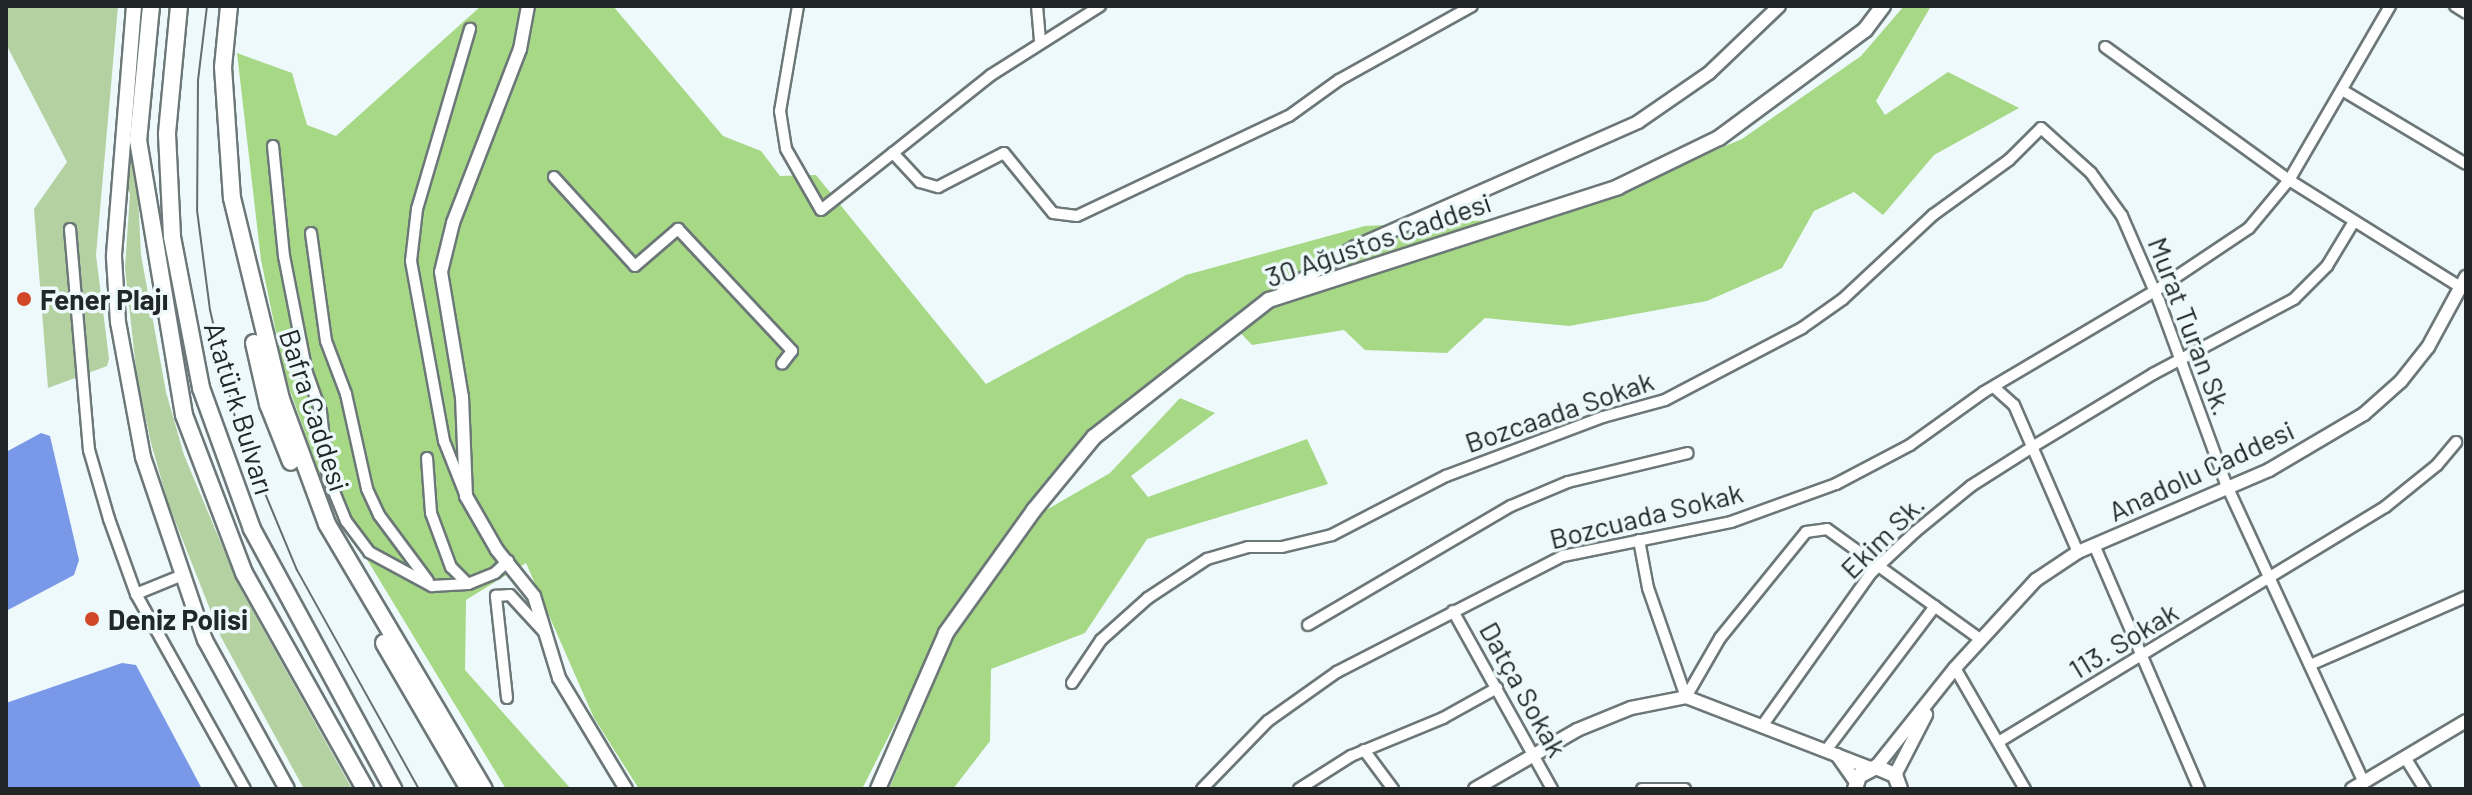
<!DOCTYPE html>
<html>
<head>
<meta charset="utf-8">
<style>
	body { margin:0 }
	#map { position:relative; width:2472px; height:795px; overflow:hidden; background:#edf9fa; font-family:Barlow,sans-serif }
	div>[style] { position:absolute }
	.green>* { inset:0; background:#b3d1a1 }
	.forest>* { inset:0; background:#a6d886 }
	.water>* { inset:0; background:#7998e7 }
	.roads { filter:drop-shadow(2px 0 #6c7778) drop-shadow(-2px 0 #6c7778) drop-shadow(0 2px #6c7778) drop-shadow(0 -2px #6c7778) }
	.minor>* { height:10px; margin:-5px; padding:0 5px; transform-origin:5px; border-radius:5px; background:#fff }
	.tertiary>* { height:12px; margin:-6px; padding:0 6px; transform-origin:6px; border-radius:6px; background:#fff }
	.secondary>* { height:14px; margin:-7px; padding:0 7px; transform-origin:7px; border-radius:7px; background:#fff }
	.primary>* { height:16px; margin:-8px; padding:0 8px; transform-origin:8px; border-radius:8px; background:#fff }
	.tram>* { height:2px; margin:-1px; padding:0 1px; transform-origin:1px; border-radius:1px; background:#656d6d }
	.dots>* { width:22px; height:22px; translate:-50% -50%; box-sizing:border-box; border:4px solid #edf9fa; border-radius:50% }
	span { translate:-50% -50%; white-space:nowrap; text-align:center; line-height:1.15; -webkit-text-stroke:7px #edf9fa; paint-order:stroke }
	.street-label { font-size:28px; color:#212626 }
	.poi-label { font-size:28px; color:#212626; font-weight:700 }
	.left { translate:0 -50%; text-align:left }
	.frame { position:absolute; inset:0; border:8px solid #212626; pointer-events:none }
</style>
</head>
<body>
<div id="map">
	<div class="green">
		<div style="clip-path:polygon(6px 6px,118px 6px,96px 255px,109px 359px,107px 366px,48px 388px,34px 209px,67px 162px,6px 44px)"></div>
		<div style="clip-path:polygon(141px 6px,148px 6px,135px 135px,141px 255px,166px 392px,184px 455px,239px 586px,352px 789px,304px 789px,221px 637px,168px 503px,151px 443px,137px 378px,125px 268px,130px 194px,126px 184px)"></div>
	</div>
	<div class="forest">
		<div style="clip-path:polygon(481px 6px,613px 6px,723px 136px,761px 151px,780px 176px,816px 175px,986px 384px,1186px 275px,1365px 226px,1556px 217px,1742px 139px,1861px 56px,1904px 6px,1931px 6px,1876px 101px,1885px 115px,1948px 72px,2019px 108px,1934px 155px,1883px 215px,1854px 192px,1814px 211px,1782px 268px,1707px 301px,1569px 326px,1485px 318px,1447px 353px,1365px 350px,1344px 330px,1252px 345px,1233px 325px,1087px 436px,939px 637px,862px 789px,639px 789px,594px 718px,526px 563px,466px 600px,465px 670px,571px 789px,506px 789px,325px 490px,285px 376px,261px 260px,237px 53px,292px 73px,307px 125px,336px 136px)"></div>
		<div style="clip-path:polygon(1180px 398px,1215px 413px,1131px 476px,1148px 497px,1307px 439px,1328px 484px,1147px 539px,1085px 633px,991px 669px,990px 741px,953px 789px,889px 789px,952px 641px,1036px 516px,1110px 473px)"></div>
	</div>
	<div class="water">
		<div style="clip-path:polygon(41px 433px,50px 436px,79px 560px,74px 575px,6px 611px,6px 452px)"></div>
		<div style="clip-path:polygon(122px 663px,136px 665px,202px 789px,6px 789px,6px 703px)"></div>
	</div>
	<div class="roads">
		<div class="minor">
			<div style="left:798px;top:6px;width:107px;rotate:99.7deg"></div>
			<div style="left:780px;top:111px;width:38px;rotate:81deg"></div>
			<div style="left:786px;top:149px;width:70px;rotate:60.2deg"></div>
			<div style="left:821px;top:210px;width:92px;rotate:-38.4deg"></div>
			<div style="left:893px;top:153px;width:40px;rotate:47deg"></div>
			<div style="left:920px;top:182px;width:19px;rotate:16deg"></div>
			<div style="left:938px;top:187px;width:74px;rotate:-27.3deg"></div>
			<div style="left:1004px;top:153px;width:77px;rotate:50.8deg"></div>
			<div style="left:1053px;top:213px;width:24px;rotate:7deg"></div>
			<div style="left:1077px;top:216px;width:234px;rotate:-25.3deg"></div>
			<div style="left:1289px;top:116px;width:62px;rotate:-35.8deg"></div>
			<div style="left:1339px;top:80px;width:152px;rotate:-29.1deg"></div>
			<div style="left:1037px;top:6px;width:36px;rotate:85deg"></div>
			<div style="left:2390px;top:6px;width:201px;rotate:120.1deg"></div>
			<div style="left:2289px;top:180px;width:202px;rotate:32deg"></div>
			<div style="left:2455px;top:6px;width:13px;rotate:32deg"></div>
			<div style="left:2342px;top:90px;width:144px;rotate:30.8deg"></div>
			<div style="left:273px;top:146px;width:111px;rotate:84.3deg"></div>
			<div style="left:284px;top:256px;width:119px;rotate:78.9deg"></div>
			<div style="left:307px;top:373px;width:41px;rotate:70.3deg"></div>
			<div style="left:321px;top:412px;width:65px;rotate:83.9deg"></div>
			<div style="left:328px;top:477px;width:48px;rotate:67.8deg"></div>
			<div style="left:346px;top:521px;width:39px;rotate:53deg"></div>
			<div style="left:369px;top:552px;width:72px;rotate:28.4deg"></div>
			<div style="left:432px;top:586px;width:36px;rotate:-3deg"></div>
			<div style="left:468px;top:584px;width:29px;rotate:-22deg"></div>
			<div style="left:495px;top:573px;width:18px;rotate:-43deg"></div>
			<div style="left:893px;top:153px;width:125px;rotate:-38.5deg"></div>
			<div style="left:991px;top:75px;width:129px;rotate:-32.3deg"></div>
			<div style="left:554px;top:177px;width:120px;rotate:47.7deg"></div>
			<div style="left:635px;top:266px;width:57px;rotate:-40.7deg"></div>
			<div style="left:678px;top:229px;width:167px;rotate:46.9deg"></div>
			<div style="left:792px;top:351px;width:16px;rotate:128deg"></div>
			<div style="left:70px;top:229px;width:222px;rotate:85.1deg"></div>
			<div style="left:89px;top:450px;width:72px;rotate:73.8deg"></div>
			<div style="left:109px;top:519px;width:80px;rotate:70.2deg"></div>
			<div style="left:136px;top:594px;width:223px;rotate:60.8deg"></div>
			<div style="left:311px;top:233px;width:109px;rotate:82.1deg"></div>
			<div style="left:326px;top:341px;width:57px;rotate:69.3deg"></div>
			<div style="left:346px;top:394px;width:97px;rotate:77.5deg"></div>
			<div style="left:367px;top:489px;width:29px;rotate:65deg"></div>
			<div style="left:379px;top:515px;width:82px;rotate:53.4deg"></div>
			<div style="left:1996px;top:389px;width:24px;rotate:42deg"></div>
			<div style="left:2014px;top:405px;width:160px;rotate:66.5deg"></div>
			<div style="left:427px;top:458px;width:55px;rotate:85.8deg"></div>
			<div style="left:431px;top:513px;width:58px;rotate:69.7deg"></div>
			<div style="left:451px;top:567px;width:24px;rotate:45deg"></div>
			<div style="left:465px;top:494px;width:57px;rotate:-111.6deg"></div>
			<div style="left:444px;top:441px;width:183px;rotate:-100.4deg"></div>
			<div style="left:411px;top:261px;width:52px;rotate:-83.4deg"></div>
			<div style="left:417px;top:209px;width:188px;rotate:-73.6deg"></div>
			<div style="left:1639px;top:540px;width:49px;rotate:79.4deg"></div>
			<div style="left:1648px;top:588px;width:115px;rotate:70.8deg"></div>
			<div style="left:2095px;top:547px;width:263px;rotate:66.7deg"></div>
			<div style="left:136px;top:594px;width:48px;rotate:-22.2deg"></div>
			<div style="left:1453px;top:611px;width:204px;rotate:60.9deg"></div>
			<div style="left:1308px;top:625px;width:235px;rotate:-30.4deg"></div>
			<div style="left:1511px;top:506px;width:62px;rotate:-22.8deg"></div>
			<div style="left:1568px;top:482px;width:123px;rotate:-13.6deg"></div>
			<div style="left:2310px;top:665px;width:170px;rotate:-23.6deg"></div>
			<div style="left:1955px;top:668px;width:140px;rotate:60deg"></div>
			<div style="left:1072px;top:683px;width:52px;rotate:-56deg"></div>
			<div style="left:1101px;top:640px;width:63px;rotate:-41.8deg"></div>
			<div style="left:1148px;top:598px;width:71px;rotate:-33.5deg"></div>
			<div style="left:1207px;top:559px;width:43px;rotate:-16.3deg"></div>
			<div style="left:1248px;top:547px;width:34px"></div>
			<div style="left:1282px;top:547px;width:51px;rotate:-13.5deg"></div>
			<div style="left:1332px;top:535px;width:128px;rotate:-27.4deg"></div>
			<div style="left:1446px;top:476px;width:168px;rotate:-20.6deg"></div>
			<div style="left:1603px;top:417px;width:64px;rotate:-15.3deg"></div>
			<div style="left:1665px;top:400px;width:155px;rotate:-27.7deg"></div>
			<div style="left:1802px;top:328px;width:50px;rotate:-35.3deg"></div>
			<div style="left:1843px;top:299px;width:123px;rotate:-43deg"></div>
			<div style="left:1933px;top:215px;width:94px;rotate:-35.9deg"></div>
			<div style="left:2009px;top:160px;width:45px;rotate:-45deg"></div>
			<div style="left:2041px;top:128px;width:67px;rotate:42deg"></div>
			<div style="left:2091px;top:173px;width:53px;rotate:54.2deg"></div>
			<div style="left:2122px;top:216px;width:93px;rotate:66.5deg"></div>
			<div style="left:2159px;top:301px;width:195px;rotate:69.9deg"></div>
			<div style="left:2226px;top:484px;width:328px;rotate:65.2deg"></div>
			<div style="left:1686px;top:697px;width:68px;rotate:-60deg"></div>
			<div style="left:1720px;top:638px;width:136px;rotate:-50.9deg"></div>
			<div style="left:1806px;top:532px;width:21px;rotate:-8deg"></div>
			<div style="left:1827px;top:529px;width:188px;rotate:35.7deg"></div>
			<div style="left:507px;top:698px;width:103px;rotate:-96.2deg"></div>
			<div style="left:496px;top:596px;width:14px;rotate:-4deg"></div>
			<div style="left:510px;top:595px;width:50px;rotate:47.4deg"></div>
			<div style="left:1762px;top:726px;width:188px;rotate:-54.5deg"></div>
			<div style="left:1871px;top:573px;width:60px;rotate:-43deg"></div>
			<div style="left:1915px;top:532px;width:72px;rotate:-39.4deg"></div>
			<div style="left:1971px;top:486px;width:75px;rotate:-32.4deg"></div>
			<div style="left:2034px;top:446px;width:139px;rotate:-31.2deg"></div>
			<div style="left:2153px;top:374px;width:160px;rotate:-28deg"></div>
			<div style="left:2294px;top:299px;width:47px;rotate:-45deg"></div>
			<div style="left:2327px;top:266px;width:50px;rotate:-58.8deg"></div>
			<div style="left:2000px;top:741px;width:451px;rotate:-31.3deg"></div>
			<div style="left:2385px;top:507px;width:67px;rotate:-38.9deg"></div>
			<div style="left:2437px;top:465px;width:30px;rotate:-50deg"></div>
			<div style="left:1827px;top:749px;width:179px;rotate:-52.9deg"></div>
			<div style="left:1364px;top:750px;width:49px;rotate:53.4deg"></div>
			<div style="left:2406px;top:759px;width:36px;rotate:58deg"></div>
			<div style="left:1202px;top:789px;width:95px;rotate:-45.9deg"></div>
			<div style="left:1268px;top:721px;width:85px;rotate:-35.4deg"></div>
			<div style="left:1337px;top:672px;width:254px;rotate:-27.2deg"></div>
			<div style="left:1563px;top:556px;width:171px;rotate:-11.4deg"></div>
			<div style="left:1731px;top:522px;width:112px;rotate:-19.9deg"></div>
			<div style="left:1836px;top:484px;width:84px;rotate:-27.8deg"></div>
			<div style="left:1910px;top:445px;width:91px;rotate:-35.6deg"></div>
			<div style="left:1984px;top:392px;width:199px;rotate:-30.6deg"></div>
			<div style="left:2155px;top:291px;width:113px;rotate:-33.8deg"></div>
			<div style="left:2249px;top:228px;width:62px;rotate:-50.2deg"></div>
			<div style="left:2289px;top:180px;width:227px;rotate:-144.1deg"></div>
			<div style="left:1299px;top:789px;width:62px;rotate:-32.4deg"></div>
			<div style="left:1351px;top:756px;width:100px;rotate:-22.4deg"></div>
			<div style="left:1443px;top:718px;width:62px;rotate:-29.1deg"></div>
			<div style="left:1642px;top:789px;width:43px"></div>
		</div>
		<div class="tertiary">
			<div style="left:528px;top:6px;width:44px;rotate:100.5deg"></div>
			<div style="left:520px;top:49px;width:186px;rotate:111.1deg"></div>
			<div style="left:453px;top:223px;width:50px;rotate:103.8deg"></div>
			<div style="left:441px;top:272px;width:127px;rotate:80.5deg"></div>
			<div style="left:462px;top:397px;width:99px;rotate:87.7deg"></div>
			<div style="left:466px;top:496px;width:62px;rotate:60.1deg"></div>
			<div style="left:497px;top:550px;width:59px;rotate:51.2deg"></div>
			<div style="left:534px;top:596px;width:86px;rotate:73deg"></div>
			<div style="left:559px;top:678px;width:130px;rotate:58.9deg"></div>
			<div style="left:1283px;top:291px;width:84px;rotate:-31.4deg"></div>
			<div style="left:1355px;top:247px;width:309px;rotate:-23.8deg"></div>
			<div style="left:1638px;top:122px;width:86px;rotate:-34.6deg"></div>
			<div style="left:1709px;top:73px;width:97px;rotate:-43.7deg"></div>
			<div style="left:1837px;top:755px;width:33px;rotate:55deg"></div>
			<div style="left:1876px;top:767px;width:127px;rotate:-51.4deg"></div>
			<div style="left:1955px;top:668px;width:120px;rotate:-47.4deg"></div>
			<div style="left:2036px;top:580px;width:50px;rotate:-33.7deg"></div>
			<div style="left:2078px;top:552px;width:208px;rotate:-23.2deg"></div>
			<div style="left:2269px;top:470px;width:110px;rotate:-30.5deg"></div>
			<div style="left:2364px;top:414px;width:50px;rotate:-41.7deg"></div>
			<div style="left:2401px;top:381px;width:43px;rotate:-51.5deg"></div>
			<div style="left:2428px;top:347px;width:80px;rotate:-61.5deg"></div>
			<div style="left:1895px;top:775px;width:68px;rotate:-62.7deg"></div>
			<div style="left:1475px;top:789px;width:118px;rotate:-30deg"></div>
			<div style="left:1577px;top:730px;width:58px;rotate:-22.2deg"></div>
			<div style="left:1631px;top:708px;width:56px;rotate:-11.3deg"></div>
			<div style="left:1686px;top:697px;width:197px;rotate:21.1deg"></div>
			<div style="left:2352px;top:789px;width:133px;rotate:-30.8deg"></div>
		</div>
		<div class="secondary">
			<div style="left:134px;top:6px;width:252px;rotate:94.6deg"></div>
			<div style="left:114px;top:257px;width:65px;rotate:86.5deg"></div>
			<div style="left:118px;top:322px;width:137px;rotate:79.5deg"></div>
			<div style="left:143px;top:457px;width:193px;rotate:71.3deg"></div>
			<div style="left:205px;top:640px;width:170px;rotate:61.2deg"></div>
			<div style="left:878px;top:789px;width:170px;rotate:-66.4deg"></div>
			<div style="left:946px;top:633px;width:151px;rotate:-54.4deg"></div>
			<div style="left:1034px;top:510px;width:94px;rotate:-50.6deg"></div>
			<div style="left:1094px;top:437px;width:222px;rotate:-38.1deg"></div>
			<div style="left:1269px;top:300px;width:367px;rotate:-17.9deg"></div>
			<div style="left:1618px;top:187px;width:112px;rotate:-25.9deg"></div>
			<div style="left:1719px;top:138px;width:182px;rotate:-36.5deg"></div>
			<div style="left:1865px;top:30px;width:30px;rotate:-53deg"></div>
			<div style="left:1855px;top:789px;width:14px;rotate:-73deg"></div>
			<div style="left:1859px;top:776px;width:19px;rotate:-28deg"></div>
			<div style="left:1876px;top:767px;width:21px;rotate:23deg"></div>
			<div style="left:1895px;top:775px;width:15px;rotate:70deg"></div>
		</div>
		<div class="primary">
			<div style="left:151px;top:6px;width:135px;rotate:95.5deg"></div>
			<div style="left:138px;top:140px;width:279px;rotate:80.5deg"></div>
			<div style="left:184px;top:415px;width:169px;rotate:69.2deg"></div>
			<div style="left:244px;top:573px;width:248px;rotate:60.7deg"></div>
			<div style="left:179px;top:6px;width:129px;rotate:95.4deg"></div>
			<div style="left:167px;top:134px;width:103px;rotate:87.2deg"></div>
			<div style="left:172px;top:237px;width:154px;rotate:79.1deg"></div>
			<div style="left:201px;top:388px;width:150px;rotate:70.1deg"></div>
			<div style="left:252px;top:529px;width:296px;rotate:61.5deg"></div>
			<div style="left:229px;top:6px;width:61px;rotate:95.6deg"></div>
			<div style="left:223px;top:67px;width:131px;rotate:86.1deg"></div>
			<div style="left:232px;top:198px;width:207px;rotate:76.3deg"></div>
			<div style="left:281px;top:399px;width:133px;rotate:69.8deg"></div>
			<div style="left:327px;top:524px;width:308px;rotate:59.4deg"></div>
			<div style="left:254px;top:343px;width:63px;rotate:77.1deg"></div>
			<div style="left:268px;top:404px;width:62px;rotate:68.4deg"></div>
			<div style="left:384px;top:643px;width:169px;rotate:59.8deg"></div>
		</div>
	</div>
	<div class="tram">
		<div style="left:207px;top:6px;width:75px;rotate:96.9deg"></div>
		<div style="left:198px;top:80px;width:130px;rotate:90.4deg"></div>
		<div style="left:197px;top:210px;width:101px;rotate:82.6deg"></div>
		<div style="left:210px;top:310px;width:119px;rotate:76.9deg"></div>
		<div style="left:237px;top:426px;width:156px;rotate:67.4deg"></div>
		<div style="left:297px;top:570px;width:251px;rotate:60.9deg"></div>
	</div>
	<div class="dots">
		<div style="left:24px;top:299px;background:#d14727"></div>
		<div style="left:92px;top:619px;background:#d14727"></div>
	</div>
	<div class="street-label">
		<span style="left:1378px;top:239px;rotate:-19deg">30 Ağustos Caddesi</span>
		<span style="left:2191px;top:326px;rotate:69deg">Murat Turan Sk.</span>
		<span style="left:240px;top:408px;rotate:73deg">Atatürk Bulvarı</span>
		<span style="left:315px;top:410px;rotate:72deg">Bafra Caddesi</span>
		<span style="left:1559px;top:411px;rotate:-19deg">Bozcaada Sokak</span>
		<span style="left:2201px;top:470px;rotate:-25deg">Anadolu Caddesi</span>
		<span style="left:1646px;top:515px;rotate:-14deg">Bozcuada Sokak</span>
		<span style="left:1882px;top:536px;rotate:-45deg">Ekim Sk.</span>
		<span style="left:2123px;top:640px;rotate:-31deg">113. Sokak</span>
		<span style="left:1524px;top:689px;rotate:61deg">Datça Sokak</span>
	</div>
	<div class="poi-label">
		<span class="left" style="left:40px;top:299px">Fener Plajı</span>
		<span class="left" style="left:108px;top:619px">Deniz Polisi</span>
	</div>
	<div class="frame"></div>
</div>
</body>
</html>
